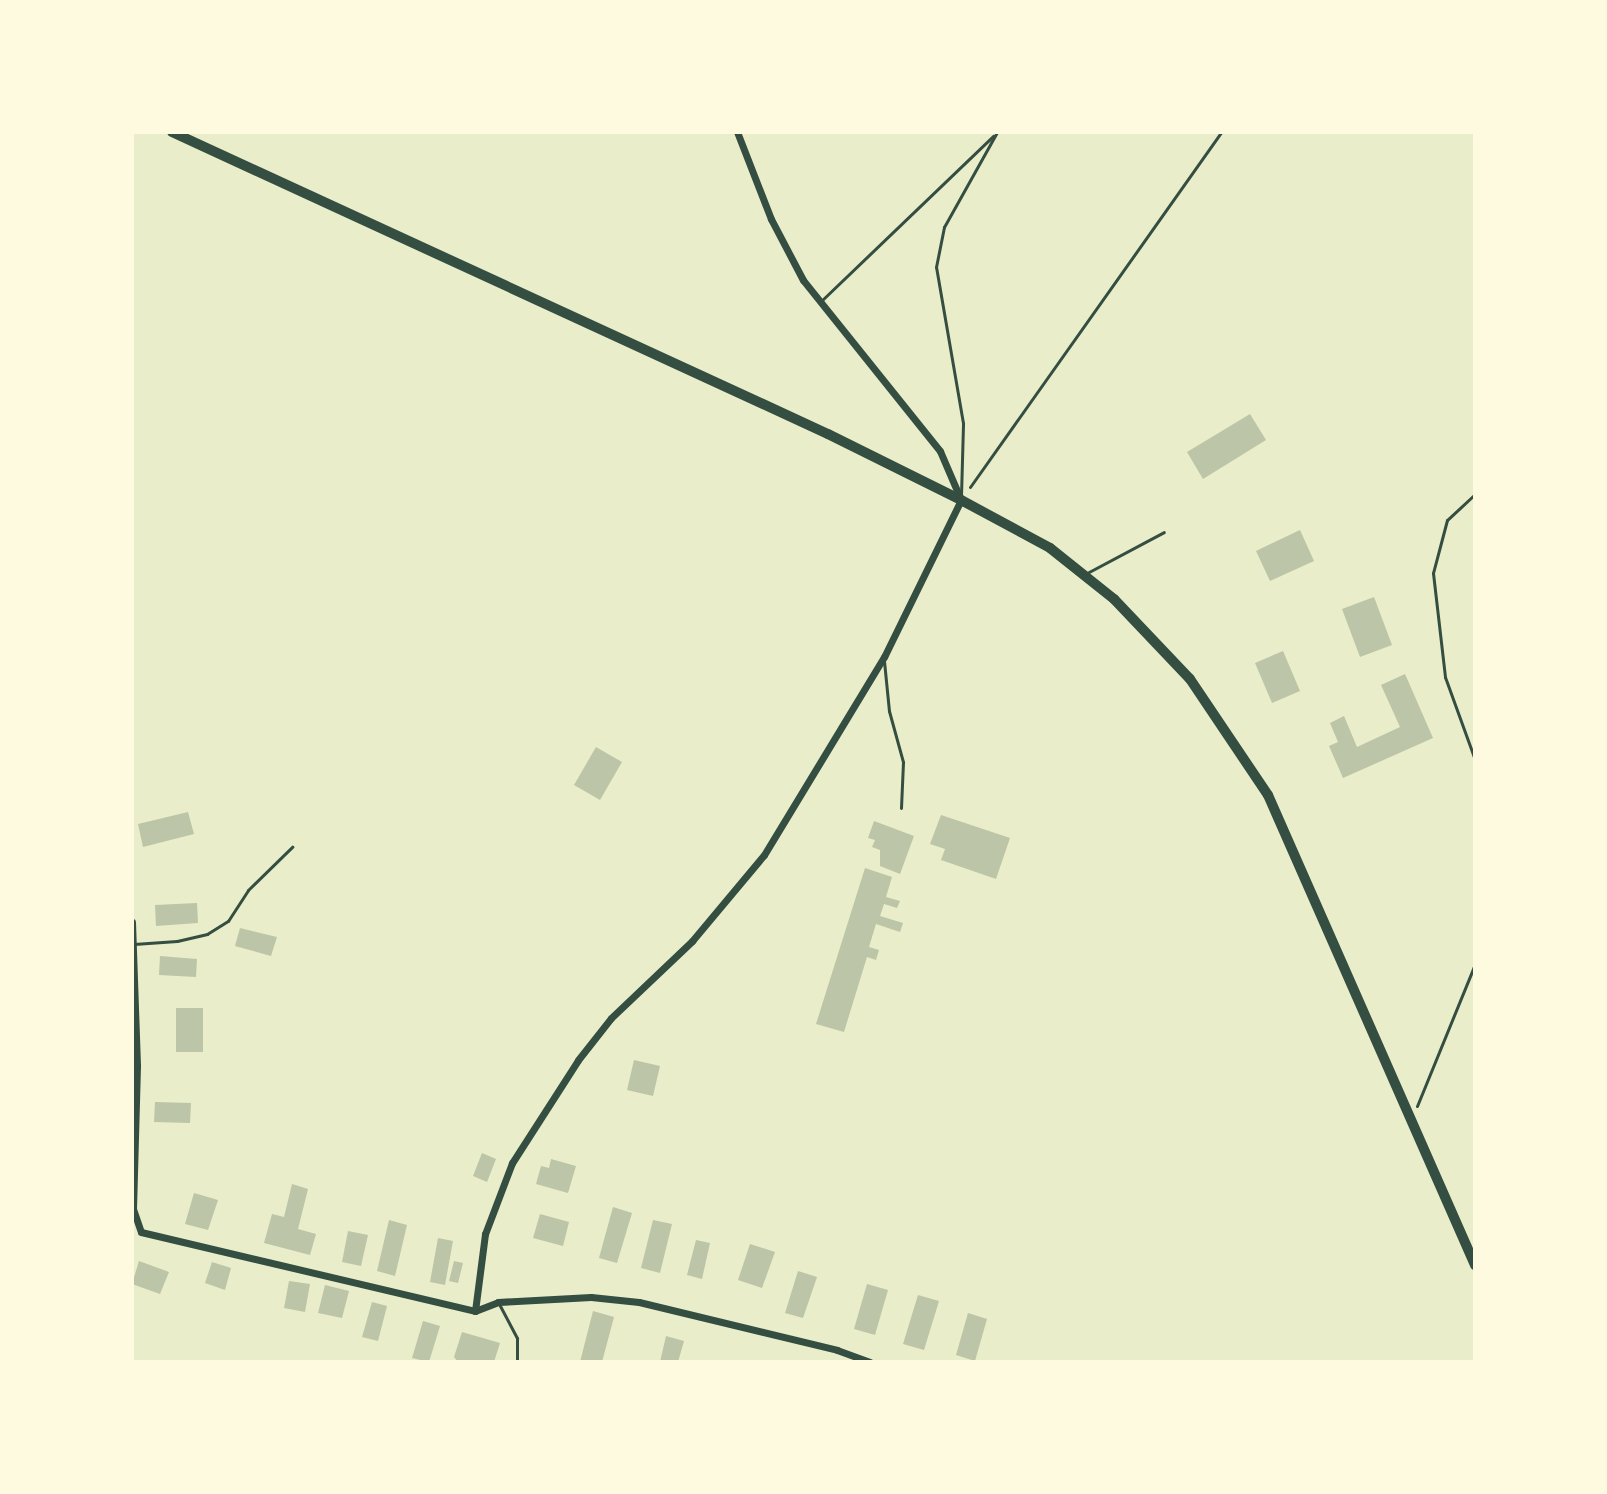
<!DOCTYPE html>
<html>
<head>
<meta charset="utf-8">
<style>
	body { margin:0 }
	#map { position:relative; width:1607px; height:1494px; overflow:hidden; background:#e9edc9; font-family:"Alegreya Sans",sans-serif }
	div>[style] { position:absolute }
	.building>* { inset:0; background:#bcc5a7 }
	.path>* { height:3px; margin:-1.5px; padding:0 1.5px; transform-origin:1.5px; border-radius:1.5px; background:#344e41 }
	.service>* { height:3px; margin:-1.5px; padding:0 1.5px; transform-origin:1.5px; border-radius:1.5px; background:#344e41 }
	.minor>* { height:7px; margin:-3.5px; padding:0 3.5px; transform-origin:3.5px; border-radius:3.5px; background:#344e41 }
	.primary>* { height:10px; margin:-5px; padding:0 5px; transform-origin:5px; border-radius:5px; background:#344e41 }
	span { translate:-50% -50%; white-space:nowrap; text-align:center; line-height:1.15; -webkit-text-stroke:8px #fefae0; paint-order:stroke }
	.frame { position:absolute; inset:0; border:134px solid #fefae0; pointer-events:none }
</style>
</head>
<body>
<div id="map">
	<div class="building">
		<div style="clip-path:polygon(1250px 414px,1266px 440px,1203px 479px,1187px 452px)"></div>
		<div style="clip-path:polygon(1300px 530px,1314px 561px,1270px 581px,1256px 551px)"></div>
		<div style="clip-path:polygon(1374px 597px,1392px 645px,1360px 657px,1342px 609px)"></div>
		<div style="clip-path:polygon(1283px 651px,1300px 691px,1272px 703px,1255px 663px)"></div>
		<div style="clip-path:polygon(1405px 674px,1433px 738px,1343px 778px,1329px 746px,1338px 742px,1330px 723px,1344px 716px,1357px 747px,1400px 727px,1381px 685px)"></div>
		<div style="clip-path:polygon(596px 747px,622px 762px,600px 800px,574px 785px)"></div>
		<div style="clip-path:polygon(188px 812px,194px 834px,143px 847px,138px 824px)"></div>
		<div style="clip-path:polygon(941px 815px,1010px 838px,996px 879px,941px 860px,945px 849px,930px 844px)"></div>
		<div style="clip-path:polygon(874px 821px,914px 836px,900px 874px,880px 866px,880px 850px,872px 847px,875px 840px,868px 838px)"></div>
		<div style="clip-path:polygon(865px 868px,892px 877px,886px 897px,900px 901px,897px 908px,884px 904px,880px 916px,903px 923px,900px 932px,876px 924px,869px 947px,879px 950px,876px 960px,867px 957px,844px 1032px,816px 1024px)"></div>
		<div style="clip-path:polygon(197px 903px,198px 923px,156px 926px,155px 905px)"></div>
		<div style="clip-path:polygon(240px 928px,277px 937px,271px 956px,235px 946px)"></div>
		<div style="clip-path:polygon(160px 956px,197px 959px,196px 977px,159px 975px)"></div>
		<div style="clip-path:polygon(176px 1008px,203px 1008px,203px 1052px,176px 1052px)"></div>
		<div style="clip-path:polygon(634px 1060px,660px 1066px,653px 1096px,627px 1090px)"></div>
		<div style="clip-path:polygon(155px 1102px,191px 1103px,190px 1123px,154px 1122px)"></div>
		<div style="clip-path:polygon(482px 1153px,496px 1159px,487px 1182px,473px 1176px)"></div>
		<div style="clip-path:polygon(551px 1159px,576px 1166px,568px 1193px,536px 1184px,541px 1166px,549px 1168px)"></div>
		<div style="clip-path:polygon(292px 1184px,308px 1189px,298px 1229px,316px 1234px,310px 1255px,264px 1243px,272px 1214px,284px 1217px)"></div>
		<div style="clip-path:polygon(194px 1193px,218px 1200px,208px 1230px,185px 1224px)"></div>
		<div style="clip-path:polygon(613px 1207px,632px 1213px,617px 1263px,599px 1258px)"></div>
		<div style="clip-path:polygon(540px 1214px,569px 1222px,563px 1246px,533px 1238px)"></div>
		<div style="clip-path:polygon(389px 1220px,407px 1225px,395px 1276px,377px 1271px)"></div>
		<div style="clip-path:polygon(653px 1220px,672px 1224px,660px 1273px,641px 1268px)"></div>
		<div style="clip-path:polygon(348px 1231px,368px 1235px,361px 1266px,342px 1262px)"></div>
		<div style="clip-path:polygon(438px 1238px,453px 1241px,445px 1285px,430px 1282px)"></div>
		<div style="clip-path:polygon(696px 1240px,710px 1243px,702px 1279px,687px 1275px)"></div>
		<div style="clip-path:polygon(750px 1244px,775px 1252px,762px 1288px,738px 1280px)"></div>
		<div style="clip-path:polygon(139px 1261px,169px 1272px,160px 1294px,132px 1284px)"></div>
		<div style="clip-path:polygon(454px 1261px,463px 1263px,458px 1283px,449px 1281px)"></div>
		<div style="clip-path:polygon(212px 1262px,231px 1268px,225px 1290px,205px 1283px)"></div>
		<div style="clip-path:polygon(798px 1271px,817px 1277px,803px 1318px,785px 1313px)"></div>
		<div style="clip-path:polygon(289px 1281px,310px 1284px,305px 1312px,284px 1308px)"></div>
		<div style="clip-path:polygon(867px 1284px,888px 1290px,875px 1335px,854px 1329px)"></div>
		<div style="clip-path:polygon(325px 1285px,349px 1291px,342px 1318px,318px 1313px)"></div>
		<div style="clip-path:polygon(918px 1295px,939px 1301px,924px 1350px,903px 1344px)"></div>
		<div style="clip-path:polygon(372px 1302px,387px 1306px,378px 1341px,362px 1337px)"></div>
		<div style="clip-path:polygon(593px 1311px,614px 1317px,602px 1362px,580px 1362px)"></div>
		<div style="clip-path:polygon(968px 1313px,987px 1319px,975px 1361px,956px 1355px)"></div>
		<div style="clip-path:polygon(423px 1321px,440px 1326px,429px 1362px,412px 1358px)"></div>
		<div style="clip-path:polygon(462px 1332px,500px 1343px,494px 1362px,458px 1362px,454px 1357px)"></div>
		<div style="clip-path:polygon(666px 1336px,684px 1341px,678px 1362px,660px 1362px)"></div>
	</div>
	<div class="path">
		<div style="left:970px;top:487px;width:435px;rotate:-54.7deg"></div>
		<div style="left:1475px;top:494px;width:38px;rotate:137deg"></div>
		<div style="left:1447px;top:520px;width:55px;rotate:104.8deg"></div>
		<div style="left:1433px;top:573px;width:105px;rotate:83.4deg"></div>
		<div style="left:1445px;top:677px;width:88px;rotate:70.1deg"></div>
		<div style="left:1417px;top:1106px;width:153px;rotate:-67.8deg"></div>
	</div>
	<div class="service">
		<div style="left:820px;top:302px;width:240px;rotate:-43.8deg"></div>
		<div style="left:961px;top:496px;width:73px;rotate:-88.4deg"></div>
		<div style="left:963px;top:423px;width:158px;rotate:-99.8deg"></div>
		<div style="left:936px;top:267px;width:41px;rotate:-78.7deg"></div>
		<div style="left:944px;top:227px;width:109px;rotate:-60.8deg"></div>
		<div style="left:1087px;top:573px;width:87px;rotate:-28deg"></div>
		<div style="left:884px;top:661px;width:50px;rotate:84.3deg"></div>
		<div style="left:889px;top:711px;width:53px;rotate:74.6deg"></div>
		<div style="left:903px;top:762px;width:46px;rotate:92.5deg"></div>
		<div style="left:134px;top:944px;width:43px;rotate:-4deg"></div>
		<div style="left:177px;top:941px;width:31px;rotate:-13deg"></div>
		<div style="left:207px;top:934px;width:25px;rotate:-32deg"></div>
		<div style="left:228px;top:921px;width:37px;rotate:-57deg"></div>
		<div style="left:248px;top:890px;width:62px;rotate:-44.3deg"></div>
		<div style="left:498px;top:1302px;width:41px;rotate:62.2deg"></div>
		<div style="left:517px;top:1338px;width:24px;rotate:90deg"></div>
	</div>
	<div class="minor">
		<div style="left:132px;top:922px;width:144px;rotate:88deg"></div>
		<div style="left:137px;top:1066px;width:143px;rotate:91.6deg"></div>
		<div style="left:133px;top:1209px;width:24px;rotate:71deg"></div>
		<div style="left:141px;top:1232px;width:343px;rotate:13.3deg"></div>
		<div style="left:475px;top:1311px;width:25px;rotate:-21deg"></div>
		<div style="left:498px;top:1302px;width:93px;rotate:-3.1deg"></div>
		<div style="left:591px;top:1297px;width:48px;rotate:5.9deg"></div>
		<div style="left:639px;top:1302px;width:204px;rotate:13.6deg"></div>
		<div style="left:837px;top:1350px;width:35px;rotate:20deg"></div>
		<div style="left:475px;top:1311px;width:78px;rotate:-82.6deg"></div>
		<div style="left:485px;top:1234px;width:76px;rotate:-69.2deg"></div>
		<div style="left:512px;top:1163px;width:122px;rotate:-57.3deg"></div>
		<div style="left:578px;top:1060px;width:53px;rotate:-51.8deg"></div>
		<div style="left:611px;top:1018px;width:112px;rotate:-43.5deg"></div>
		<div style="left:692px;top:941px;width:112px;rotate:-50.1deg"></div>
		<div style="left:764px;top:855px;width:232px;rotate:-58.8deg"></div>
		<div style="left:884px;top:657px;width:175px;rotate:-63.9deg"></div>
		<div style="left:961px;top:500px;width:53px;rotate:-113.2deg"></div>
		<div style="left:940px;top:451px;width:219px;rotate:-128.7deg"></div>
		<div style="left:803px;top:280px;width:69px;rotate:-117.7deg"></div>
		<div style="left:771px;top:219px;width:93px;rotate:-111.3deg"></div>
	</div>
	<div class="primary">
		<div style="left:172px;top:132px;width:722px;rotate:24.72deg"></div>
		<div style="left:828px;top:434px;width:148px;rotate:26.4deg"></div>
		<div style="left:961px;top:500px;width:101px;rotate:28.3deg"></div>
		<div style="left:1050px;top:548px;width:82px;rotate:38.6deg"></div>
		<div style="left:1114px;top:599px;width:110px;rotate:46.5deg"></div>
		<div style="left:1190px;top:679px;width:140px;rotate:56.1deg"></div>
		<div style="left:1268px;top:795px;width:514px;rotate:66.23deg"></div>
	</div>
	<div class="frame"></div>
</div>
</body>
</html>
